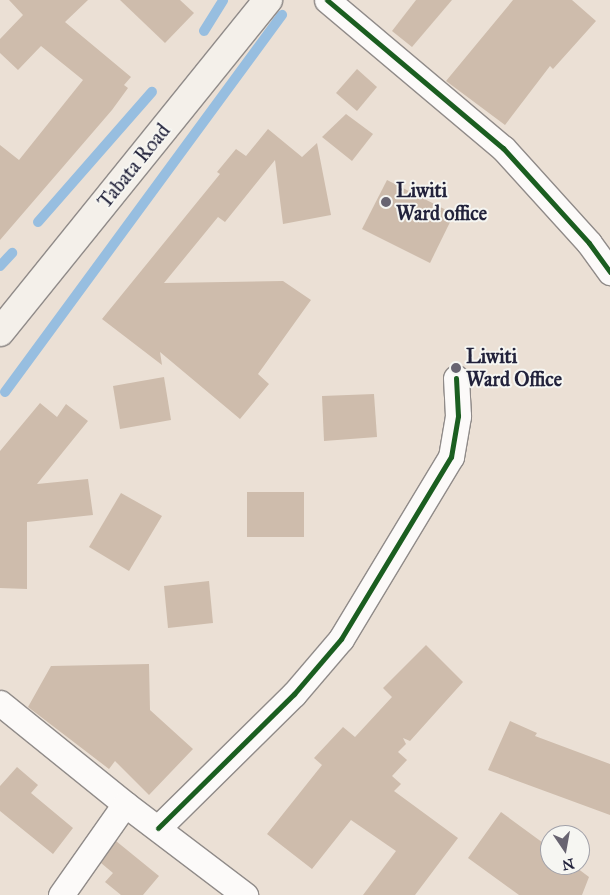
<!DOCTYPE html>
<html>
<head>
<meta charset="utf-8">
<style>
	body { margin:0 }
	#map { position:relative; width:610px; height:895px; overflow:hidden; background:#ebe0d5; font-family:"IM FELL Great Primer",serif }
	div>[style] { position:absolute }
	.stream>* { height:10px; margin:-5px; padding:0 5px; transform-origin:5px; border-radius:5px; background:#97bee0 }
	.building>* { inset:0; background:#cebcac }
	.roads { filter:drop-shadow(1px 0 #908b89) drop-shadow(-1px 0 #908b89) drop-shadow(0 1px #908b89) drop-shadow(0 -1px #908b89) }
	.street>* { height:25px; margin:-12.5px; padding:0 12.5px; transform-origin:12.5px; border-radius:12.5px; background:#fcfaf9 }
	.secondary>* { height:28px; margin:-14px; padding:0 14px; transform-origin:14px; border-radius:14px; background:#f4f0ea }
	.cycleway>* { height:5px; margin:-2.5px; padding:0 2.5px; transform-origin:2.5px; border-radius:2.5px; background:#1b5e20 }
	.dots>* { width:14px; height:14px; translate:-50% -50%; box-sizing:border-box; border:2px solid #f6f6f2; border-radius:50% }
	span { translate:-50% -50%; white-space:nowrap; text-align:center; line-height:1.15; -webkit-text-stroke:4px #f6f6f2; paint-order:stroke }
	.street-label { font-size:20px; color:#22223b }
	.poi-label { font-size:20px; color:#22223b; font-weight:700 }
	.left { translate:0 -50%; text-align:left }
	.north { position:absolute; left:540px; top:825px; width:50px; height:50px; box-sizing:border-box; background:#f6f6f2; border:1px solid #a1a1a9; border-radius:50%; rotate:168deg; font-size:14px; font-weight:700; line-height:20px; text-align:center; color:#22223b }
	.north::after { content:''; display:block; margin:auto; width:18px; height:22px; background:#686471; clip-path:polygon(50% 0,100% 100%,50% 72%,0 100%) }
</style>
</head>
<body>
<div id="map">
	<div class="stream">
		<div style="left:204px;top:31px;width:36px;rotate:-58deg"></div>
		<div style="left:38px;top:222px;width:173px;rotate:-48.8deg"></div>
		<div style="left:0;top:266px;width:18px;rotate:-47deg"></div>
		<div style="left:5px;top:392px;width:468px;rotate:-53.7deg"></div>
	</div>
	<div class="building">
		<div style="clip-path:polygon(9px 0,88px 0,65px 22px,131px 77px,124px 85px,128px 88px,112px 110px,0 240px,0 145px,19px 160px,83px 80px,41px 46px,18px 70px,0 53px,0 39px,23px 15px)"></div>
		<div style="clip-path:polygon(120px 0,180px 0,194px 13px,165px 43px)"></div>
		<div style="clip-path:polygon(416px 0,452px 0,412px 47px,392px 31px)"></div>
		<div style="clip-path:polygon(513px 0,572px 0,596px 21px,553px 69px,550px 66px,505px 125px,446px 81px)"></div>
		<div style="clip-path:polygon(357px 69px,377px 87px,357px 111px,336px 93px)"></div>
		<div style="clip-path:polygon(346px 114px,373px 134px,352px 161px,322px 137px)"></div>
		<div style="clip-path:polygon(268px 129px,302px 157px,317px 143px,331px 215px,283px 224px,275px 160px,225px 222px,218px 217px,164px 283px,283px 281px,311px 300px,258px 374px,269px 384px,240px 419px,160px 352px,162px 365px,102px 319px,220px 174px,217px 172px,236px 149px,246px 156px)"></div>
		<div style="clip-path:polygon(387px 180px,454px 214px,430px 263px,362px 229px)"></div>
		<div style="clip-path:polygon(164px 377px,171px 420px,120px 429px,113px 386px)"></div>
		<div style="clip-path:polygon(374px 394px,377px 437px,324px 441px,322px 396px)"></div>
		<div style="clip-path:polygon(40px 403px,57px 417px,66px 404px,88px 421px,37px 484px,88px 479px,93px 515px,27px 522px,27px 589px,0 588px,0 451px)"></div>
		<div style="clip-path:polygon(247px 492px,304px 492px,304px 537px,247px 537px)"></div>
		<div style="clip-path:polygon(121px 493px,162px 516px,129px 571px,89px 547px)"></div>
		<div style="clip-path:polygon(209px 581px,213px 623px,168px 628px,164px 586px)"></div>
		<div style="clip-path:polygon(426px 645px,463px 682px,410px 741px,403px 738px,406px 744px,398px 752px,407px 760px,392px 776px,401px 784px,394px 791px,458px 838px,415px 895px,363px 895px,396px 851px,351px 820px,312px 869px,267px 834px,322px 765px,314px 758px,343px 727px,355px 737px,392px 697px,383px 688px)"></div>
		<div style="clip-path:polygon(149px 664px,150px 710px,193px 749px,149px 795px,115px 761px,109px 769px,28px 707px,51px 666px)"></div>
		<div style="clip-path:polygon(510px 721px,537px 733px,535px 736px,610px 764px,610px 815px,488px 770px)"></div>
		<div style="clip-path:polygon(17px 767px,38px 785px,31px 793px,73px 828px,53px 854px,0 811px,0 786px)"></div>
		<div style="clip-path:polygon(501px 812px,550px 848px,550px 865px,573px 865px,589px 877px,582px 895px,519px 895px,468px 858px)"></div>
		<div style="clip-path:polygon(116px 841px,159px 876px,143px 895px,121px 895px,105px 882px,113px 873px,101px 863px)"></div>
	</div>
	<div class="roads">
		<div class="street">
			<div style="left:327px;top:0;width:230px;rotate:40.1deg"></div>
			<div style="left:503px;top:148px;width:128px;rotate:47.8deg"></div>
			<div style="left:589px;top:243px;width:36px;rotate:54deg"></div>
			<div style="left:0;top:703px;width:161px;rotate:38.9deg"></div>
			<div style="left:125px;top:804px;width:151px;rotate:37.2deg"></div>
			<div style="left:158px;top:828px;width:191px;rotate:-44.6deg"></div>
			<div style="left:294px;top:694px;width:72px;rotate:-49.5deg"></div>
			<div style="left:341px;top:639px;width:213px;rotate:-58.9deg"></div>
			<div style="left:451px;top:457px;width:42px;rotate:-80.3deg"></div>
			<div style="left:458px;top:416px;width:38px;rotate:-93deg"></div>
			<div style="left:61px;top:895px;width:111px;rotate:-54.9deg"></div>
		</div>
		<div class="secondary">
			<div style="left:0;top:332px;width:427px;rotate:-51.1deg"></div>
		</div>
	</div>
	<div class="cycleway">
		<div style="left:327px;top:0;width:230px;rotate:40.1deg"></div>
		<div style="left:503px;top:148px;width:128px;rotate:47.8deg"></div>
		<div style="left:589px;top:243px;width:36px;rotate:54deg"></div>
		<div style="left:158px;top:828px;width:191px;rotate:-44.6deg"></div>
		<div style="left:294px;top:694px;width:72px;rotate:-49.5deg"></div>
		<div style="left:341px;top:639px;width:213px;rotate:-58.9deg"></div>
		<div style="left:451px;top:457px;width:42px;rotate:-80.3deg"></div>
		<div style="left:458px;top:416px;width:38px;rotate:-93deg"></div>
	</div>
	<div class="dots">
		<div style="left:386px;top:202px;background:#686471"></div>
		<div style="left:456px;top:368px;background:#686471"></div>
	</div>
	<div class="street-label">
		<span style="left:134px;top:166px;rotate:-51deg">Tabata Road</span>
	</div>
	<div class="poi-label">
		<span class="left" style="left:396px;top:202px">Liwiti<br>Ward office</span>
		<span class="left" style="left:466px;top:368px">Liwiti<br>Ward Office</span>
	</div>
	<div class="north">N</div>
</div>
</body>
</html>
